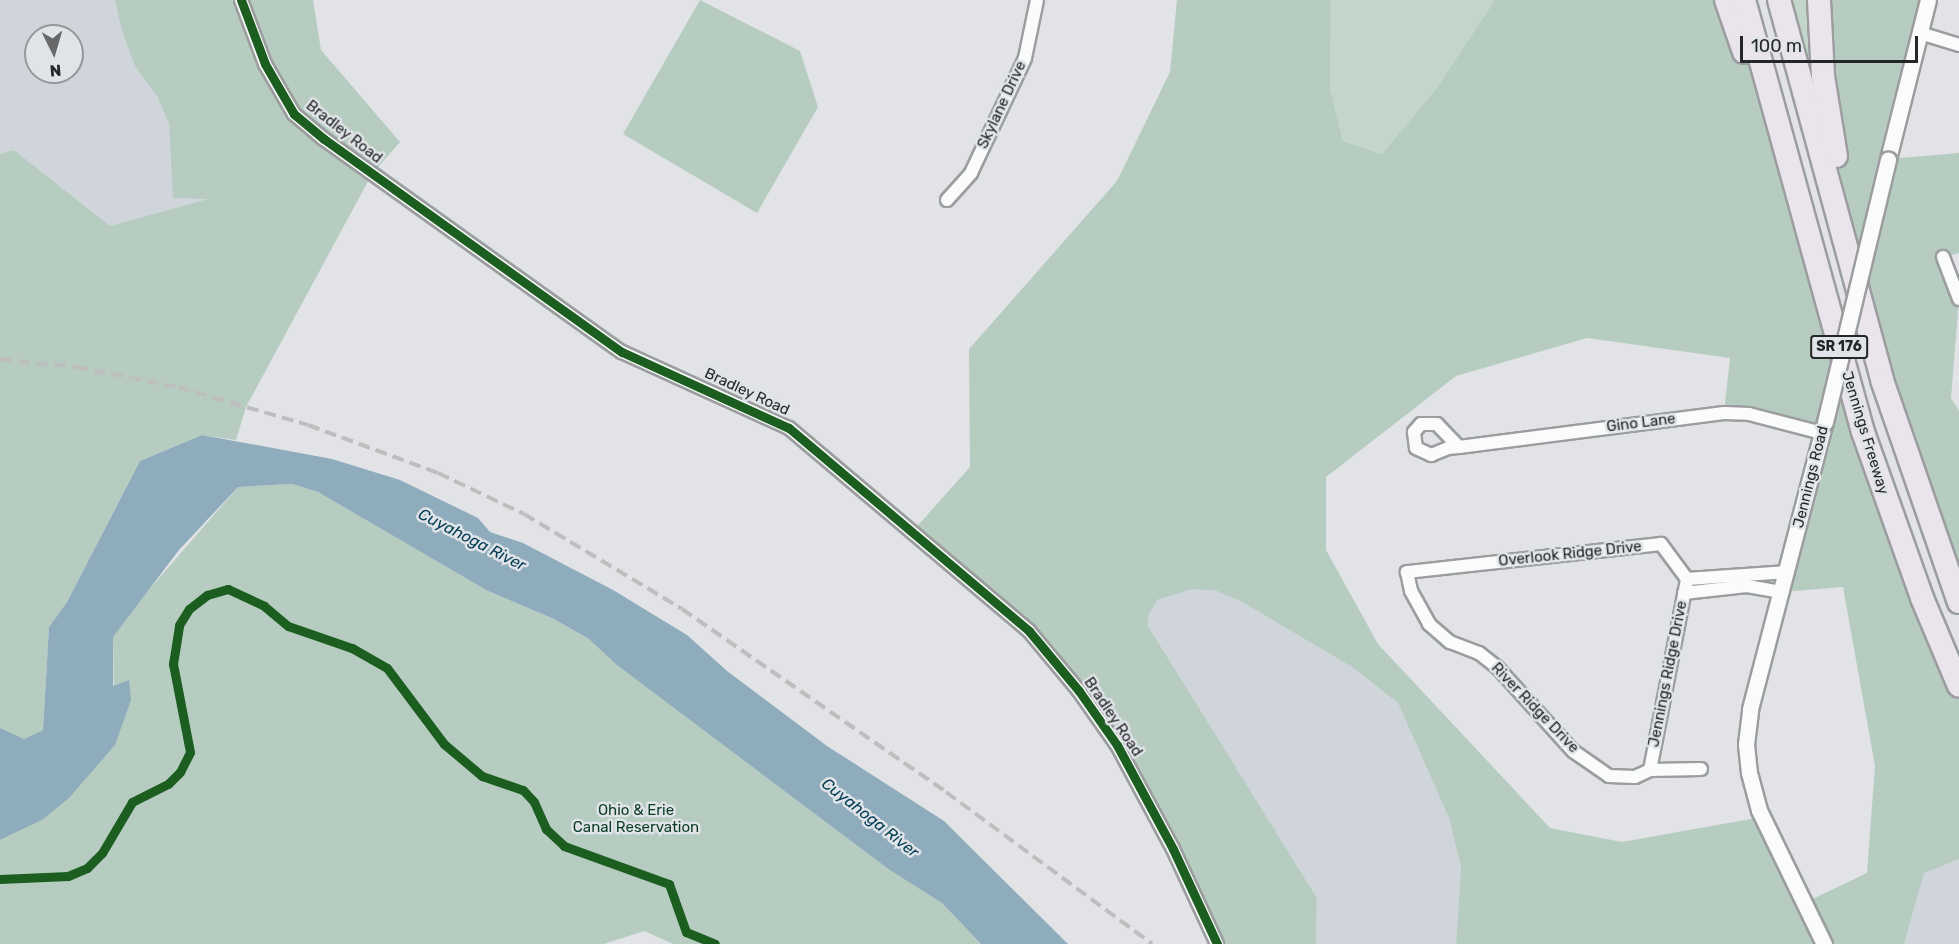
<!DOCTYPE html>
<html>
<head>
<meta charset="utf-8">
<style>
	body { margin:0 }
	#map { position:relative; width:1959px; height:944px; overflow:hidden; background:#e1e3e6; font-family:Rubik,sans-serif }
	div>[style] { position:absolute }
	.built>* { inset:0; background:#d0d5db }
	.green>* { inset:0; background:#c3d6cc }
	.forest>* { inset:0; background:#b6ccc1 }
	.water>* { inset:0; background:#8facbc }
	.roads { filter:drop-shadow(2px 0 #9b9d9e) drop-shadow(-2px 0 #9b9d9e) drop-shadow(0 2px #9b9d9e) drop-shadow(0 -2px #9b9d9e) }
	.minor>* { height:12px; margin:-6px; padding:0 6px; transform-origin:6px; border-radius:6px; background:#fafbfb }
	.tertiary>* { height:15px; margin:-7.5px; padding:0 7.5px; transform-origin:7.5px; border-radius:7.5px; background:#fafbfb }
	.motorway>* { height:22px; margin:-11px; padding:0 11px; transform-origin:11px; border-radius:11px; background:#eae4ec }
	.rail>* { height:4px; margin-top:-2px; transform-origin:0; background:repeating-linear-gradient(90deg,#bdbebe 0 12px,transparent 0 18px) }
	.bridges { filter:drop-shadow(2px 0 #9b9d9e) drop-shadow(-2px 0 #9b9d9e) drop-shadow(0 2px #9b9d9e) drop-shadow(0 -2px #9b9d9e) }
	.tertiary-bridge>* { height:15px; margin:-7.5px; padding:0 7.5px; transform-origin:7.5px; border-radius:7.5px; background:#fafbfb }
	.cycleway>* { height:9px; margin:-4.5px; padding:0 4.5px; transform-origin:4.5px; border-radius:4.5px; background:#1b5e20 }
	span { translate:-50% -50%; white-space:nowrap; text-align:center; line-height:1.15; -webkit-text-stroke:5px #e0e3e7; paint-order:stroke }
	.shield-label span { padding:2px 4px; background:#e0e3e7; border:2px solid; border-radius:4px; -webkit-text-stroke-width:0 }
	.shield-label { font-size:14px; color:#242627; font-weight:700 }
	.street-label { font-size:15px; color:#242627 }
	.park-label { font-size:15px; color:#093c24 }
	.water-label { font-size:16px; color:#054057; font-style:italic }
	.north { position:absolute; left:24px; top:24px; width:60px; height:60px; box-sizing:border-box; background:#e0e3e7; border:2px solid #95979a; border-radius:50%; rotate:175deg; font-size:16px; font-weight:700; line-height:24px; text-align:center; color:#242627 }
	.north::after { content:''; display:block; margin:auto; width:21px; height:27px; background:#66686a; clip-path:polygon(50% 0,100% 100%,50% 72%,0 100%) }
	.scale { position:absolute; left:1740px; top:36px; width:178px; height:27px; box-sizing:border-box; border:3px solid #242627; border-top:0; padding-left:8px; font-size:18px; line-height:21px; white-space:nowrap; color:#242627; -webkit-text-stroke:4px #e0e3e7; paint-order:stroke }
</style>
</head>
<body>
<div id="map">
	<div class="built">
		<div style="clip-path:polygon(evenodd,0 0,147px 0,210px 199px,110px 226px,14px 150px,0 154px,0 0,36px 36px,72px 36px,72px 72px,36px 72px,36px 36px)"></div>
		<div style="clip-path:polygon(1193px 589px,1217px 591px,1242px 602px,1352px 667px,1398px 703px,1449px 818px,1461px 868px,1456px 944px,1316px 944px,1317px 898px,1148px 626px,1148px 617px,1157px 600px)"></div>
		<div style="clip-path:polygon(1959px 859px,1959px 944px,1904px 944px,1924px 872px)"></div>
	</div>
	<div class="green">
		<div style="clip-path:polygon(1331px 0,1495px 0,1436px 89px,1382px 154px,1343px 141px,1330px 88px)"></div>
		<div style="clip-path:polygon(1779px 0,1819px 0,1823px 76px,1799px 74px)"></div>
	</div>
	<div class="forest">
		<div style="clip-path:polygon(115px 0,313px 0,321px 50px,400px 142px,372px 174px,246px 407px,236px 440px,202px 435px,140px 461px,67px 602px,49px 627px,43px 730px,24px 739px,0 728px,0 154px,14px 150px,110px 226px,208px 199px,173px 198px,169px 123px,157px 96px,135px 66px,122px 31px)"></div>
		<div style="clip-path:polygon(700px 0,800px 51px,818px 107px,757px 213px,623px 134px)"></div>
		<div style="clip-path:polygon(evenodd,1177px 0,1331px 0,1330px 88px,1343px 141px,1382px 154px,1436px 89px,1495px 0,1726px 0,1755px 80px,1863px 432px,1959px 686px,1959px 859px,1924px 873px,1904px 944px,1456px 944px,1461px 868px,1449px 818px,1398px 703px,1352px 667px,1242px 602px,1217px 591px,1193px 589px,1157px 600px,1148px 617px,1148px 626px,1317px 898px,1316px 944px,1217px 944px,1117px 745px,1029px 631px,912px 532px,970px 467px,969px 349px,1117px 181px,1170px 72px,1177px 0,1587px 338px,1730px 358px,1724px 413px,1822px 434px,1782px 592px,1843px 587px,1875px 766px,1867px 873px,1804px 903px,1762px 817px,1622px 842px,1550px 828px,1378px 644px,1326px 550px,1326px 477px,1456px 376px,1587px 338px)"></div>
		<div style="clip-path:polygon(1819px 0,1928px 0,1889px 159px,1959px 153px,1959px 253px,1944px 257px,1959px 299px,1951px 398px,1959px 411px,1959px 602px,1935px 542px,1851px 226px,1834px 145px)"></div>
		<div style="clip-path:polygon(292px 484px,318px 492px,488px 591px,554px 619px,589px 639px,942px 903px,981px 944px,673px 944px,644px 931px,604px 944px,0 944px,0 840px,42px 820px,115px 745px,113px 637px,128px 614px,238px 487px)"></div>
	</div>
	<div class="water">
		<div style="clip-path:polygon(202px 435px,332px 459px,400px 480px,478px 518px,490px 532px,523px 543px,613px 590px,687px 635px,727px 671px,827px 746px,944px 821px,1068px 944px,981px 944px,942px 903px,890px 870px,617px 665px,589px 639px,554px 619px,488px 591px,318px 492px,292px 484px,238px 487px,179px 550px,113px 637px,113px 686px,129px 680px,131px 700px,115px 745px,69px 798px,42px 820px,0 840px,0 728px,24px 739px,43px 730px,49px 627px,67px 602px,140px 461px)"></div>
	</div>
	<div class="roads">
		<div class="minor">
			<div style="left:241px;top:0;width:68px;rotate:69.4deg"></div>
			<div style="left:265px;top:64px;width:58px;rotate:59.9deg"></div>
			<div style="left:294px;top:114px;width:39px;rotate:40deg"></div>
			<div style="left:324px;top:139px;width:366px;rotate:35.6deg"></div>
			<div style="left:622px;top:352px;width:183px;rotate:24.5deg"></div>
			<div style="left:789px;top:428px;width:314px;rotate:40.2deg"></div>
			<div style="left:1029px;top:631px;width:78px;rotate:50.2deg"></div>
			<div style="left:1079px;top:691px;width:66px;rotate:54.9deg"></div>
			<div style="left:1117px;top:745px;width:118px;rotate:61.7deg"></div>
			<div style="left:1173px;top:849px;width:105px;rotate:65.1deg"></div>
			<div style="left:1920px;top:33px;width:41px;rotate:17.1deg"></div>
			<div style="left:947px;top:200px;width:36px;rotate:-48deg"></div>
			<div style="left:971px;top:173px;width:127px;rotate:-64.8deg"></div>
			<div style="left:1025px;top:58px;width:59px;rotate:-78.3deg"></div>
			<div style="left:1943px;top:257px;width:45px;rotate:69.1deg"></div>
			<div style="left:1459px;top:447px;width:32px;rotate:-134deg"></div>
			<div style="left:1437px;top:424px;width:16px;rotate:180deg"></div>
			<div style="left:1421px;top:424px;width:11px;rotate:131deg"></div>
			<div style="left:1414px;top:432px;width:16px;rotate:83deg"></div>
			<div style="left:1416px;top:448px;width:17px;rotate:25deg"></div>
			<div style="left:1431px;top:455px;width:18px;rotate:-22deg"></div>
			<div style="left:1448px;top:448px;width:11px;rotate:-5deg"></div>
			<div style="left:1459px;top:447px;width:267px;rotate:-7.3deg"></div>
			<div style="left:1724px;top:413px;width:25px;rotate:2deg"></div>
			<div style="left:1749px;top:414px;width:75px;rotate:14.6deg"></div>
			<div style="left:1687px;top:579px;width:44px;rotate:-126.6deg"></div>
			<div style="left:1661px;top:544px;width:256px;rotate:173.7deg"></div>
			<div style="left:1407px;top:572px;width:19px;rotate:78deg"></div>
			<div style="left:1411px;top:591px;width:38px;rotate:61deg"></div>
			<div style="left:1429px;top:624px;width:28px;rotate:41deg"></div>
			<div style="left:1450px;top:642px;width:31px;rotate:21deg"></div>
			<div style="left:1479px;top:653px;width:23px;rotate:38deg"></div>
			<div style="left:1497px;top:667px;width:113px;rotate:47.9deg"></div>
			<div style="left:1573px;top:751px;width:44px;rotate:34.8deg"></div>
			<div style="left:1609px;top:776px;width:26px;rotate:2deg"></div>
			<div style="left:1635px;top:777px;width:17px;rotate:-25deg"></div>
			<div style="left:1650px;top:770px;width:51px;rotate:-1.1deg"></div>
			<div style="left:1687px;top:579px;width:101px;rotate:-4deg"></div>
			<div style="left:1684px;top:593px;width:63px;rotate:-6.3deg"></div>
			<div style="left:1747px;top:586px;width:36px;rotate:10deg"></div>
			<div style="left:1650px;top:770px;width:195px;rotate:-79deg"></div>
		</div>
		<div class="tertiary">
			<div style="left:1888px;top:159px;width:164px;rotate:-75.9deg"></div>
			<div style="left:1824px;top:944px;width:149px;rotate:-115.9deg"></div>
			<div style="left:1759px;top:810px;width:38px;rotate:-105deg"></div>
			<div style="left:1749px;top:773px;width:29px;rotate:-96deg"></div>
			<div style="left:1746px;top:744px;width:35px;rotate:-83deg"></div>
			<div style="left:1750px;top:709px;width:297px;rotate:-75.4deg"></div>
		</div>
		<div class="motorway">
			<div style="left:1726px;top:0;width:55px;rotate:70.9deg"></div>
			<div style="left:1744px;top:0;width:448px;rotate:74.6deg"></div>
			<div style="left:1863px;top:432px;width:176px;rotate:70.4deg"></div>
			<div style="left:1922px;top:598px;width:95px;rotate:67.2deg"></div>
			<div style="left:1779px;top:0;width:394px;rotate:74.8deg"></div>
			<div style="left:1882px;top:380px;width:235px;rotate:70.9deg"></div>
			<div style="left:1819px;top:0;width:76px;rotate:87deg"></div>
			<div style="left:1823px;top:76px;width:81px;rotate:80.8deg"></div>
		</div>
	</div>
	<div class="rail">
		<div style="left:0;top:359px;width:76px;rotate:6deg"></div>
		<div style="left:76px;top:367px;width:104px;rotate:11.1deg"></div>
		<div style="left:178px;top:387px;width:135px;rotate:16.3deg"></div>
		<div style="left:308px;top:425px;width:139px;rotate:20.3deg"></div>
		<div style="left:438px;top:473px;width:95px;rotate:25.5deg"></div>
		<div style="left:524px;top:514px;width:184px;rotate:31deg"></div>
		<div style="left:682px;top:609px;width:321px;rotate:34.7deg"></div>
		<div style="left:946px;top:792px;width:256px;rotate:36.4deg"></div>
	</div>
	<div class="bridges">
		<div class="tertiary-bridge">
			<div style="left:1825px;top:422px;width:270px;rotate:-76.5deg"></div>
		</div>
	</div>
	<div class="cycleway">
		<div style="left:241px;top:0;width:68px;rotate:69.4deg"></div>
		<div style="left:265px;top:64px;width:58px;rotate:59.9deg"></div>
		<div style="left:294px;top:114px;width:39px;rotate:40deg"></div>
		<div style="left:324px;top:139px;width:366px;rotate:35.6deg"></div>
		<div style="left:622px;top:352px;width:183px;rotate:24.5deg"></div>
		<div style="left:789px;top:428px;width:314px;rotate:40.2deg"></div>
		<div style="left:1029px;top:631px;width:78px;rotate:50.2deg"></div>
		<div style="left:1079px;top:691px;width:66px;rotate:54.9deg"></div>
		<div style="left:1117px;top:745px;width:118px;rotate:61.7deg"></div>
		<div style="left:1173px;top:849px;width:105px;rotate:65.1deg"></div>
		<div style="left:0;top:879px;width:68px;rotate:-2.5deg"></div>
		<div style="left:68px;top:876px;width:21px;rotate:-23deg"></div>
		<div style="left:87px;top:868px;width:21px;rotate:-45deg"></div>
		<div style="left:102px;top:853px;width:59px;rotate:-59.5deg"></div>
		<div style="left:132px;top:802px;width:40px;rotate:-26.6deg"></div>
		<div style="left:168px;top:784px;width:17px;rotate:-45deg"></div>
		<div style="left:180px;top:772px;width:22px;rotate:-63deg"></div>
		<div style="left:190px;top:752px;width:90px;rotate:-100.9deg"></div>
		<div style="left:173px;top:664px;width:39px;rotate:-81deg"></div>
		<div style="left:179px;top:625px;width:19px;rotate:-58deg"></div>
		<div style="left:189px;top:609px;width:23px;rotate:-38deg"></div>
		<div style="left:207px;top:595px;width:22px;rotate:-16deg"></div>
		<div style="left:228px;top:589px;width:40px;rotate:25deg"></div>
		<div style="left:264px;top:606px;width:31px;rotate:40deg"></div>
		<div style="left:288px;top:626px;width:68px;rotate:19deg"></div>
		<div style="left:352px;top:648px;width:40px;rotate:29.7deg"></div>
		<div style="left:387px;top:668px;width:95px;rotate:53.1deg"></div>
		<div style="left:444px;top:744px;width:50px;rotate:40.1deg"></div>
		<div style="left:482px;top:776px;width:43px;rotate:18.9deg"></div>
		<div style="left:523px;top:790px;width:16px;rotate:47deg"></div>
		<div style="left:534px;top:802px;width:30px;rotate:66deg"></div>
		<div style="left:546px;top:829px;width:25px;rotate:43deg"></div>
		<div style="left:564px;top:846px;width:112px;rotate:19.9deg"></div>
		<div style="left:669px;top:884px;width:51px;rotate:70.5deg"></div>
		<div style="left:686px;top:932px;width:31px;rotate:22deg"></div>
	</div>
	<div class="shield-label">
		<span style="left:1839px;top:347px">SR 176</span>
	</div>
	<div class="street-label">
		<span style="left:1002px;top:105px;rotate:-65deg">Skylane Drive</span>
		<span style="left:344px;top:132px;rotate:38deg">Bradley Road</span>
		<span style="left:747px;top:392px;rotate:25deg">Bradley Road</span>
		<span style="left:1641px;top:423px;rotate:-7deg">Gino Lane</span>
		<span style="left:1865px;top:433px;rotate:73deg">Jennings Freeway</span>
		<span style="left:1811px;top:477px;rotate:-76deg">Jennings Road</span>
		<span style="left:1570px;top:554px;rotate:-6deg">Overlook Ridge Drive</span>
		<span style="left:1668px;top:674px;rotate:-79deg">Jennings Ridge Drive</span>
		<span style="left:1535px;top:708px;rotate:46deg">River Ridge Drive</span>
		<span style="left:1113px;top:717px;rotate:56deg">Bradley Road</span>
	</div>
	<div class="park-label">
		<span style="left:636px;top:819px">Ohio &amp; Erie<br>Canal Reservation</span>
	</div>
	<div class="water-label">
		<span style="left:472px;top:540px;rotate:27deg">Cuyahoga River</span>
		<span style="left:870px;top:818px;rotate:38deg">Cuyahoga River</span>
	</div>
	<div class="north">N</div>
	<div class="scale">100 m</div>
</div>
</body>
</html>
